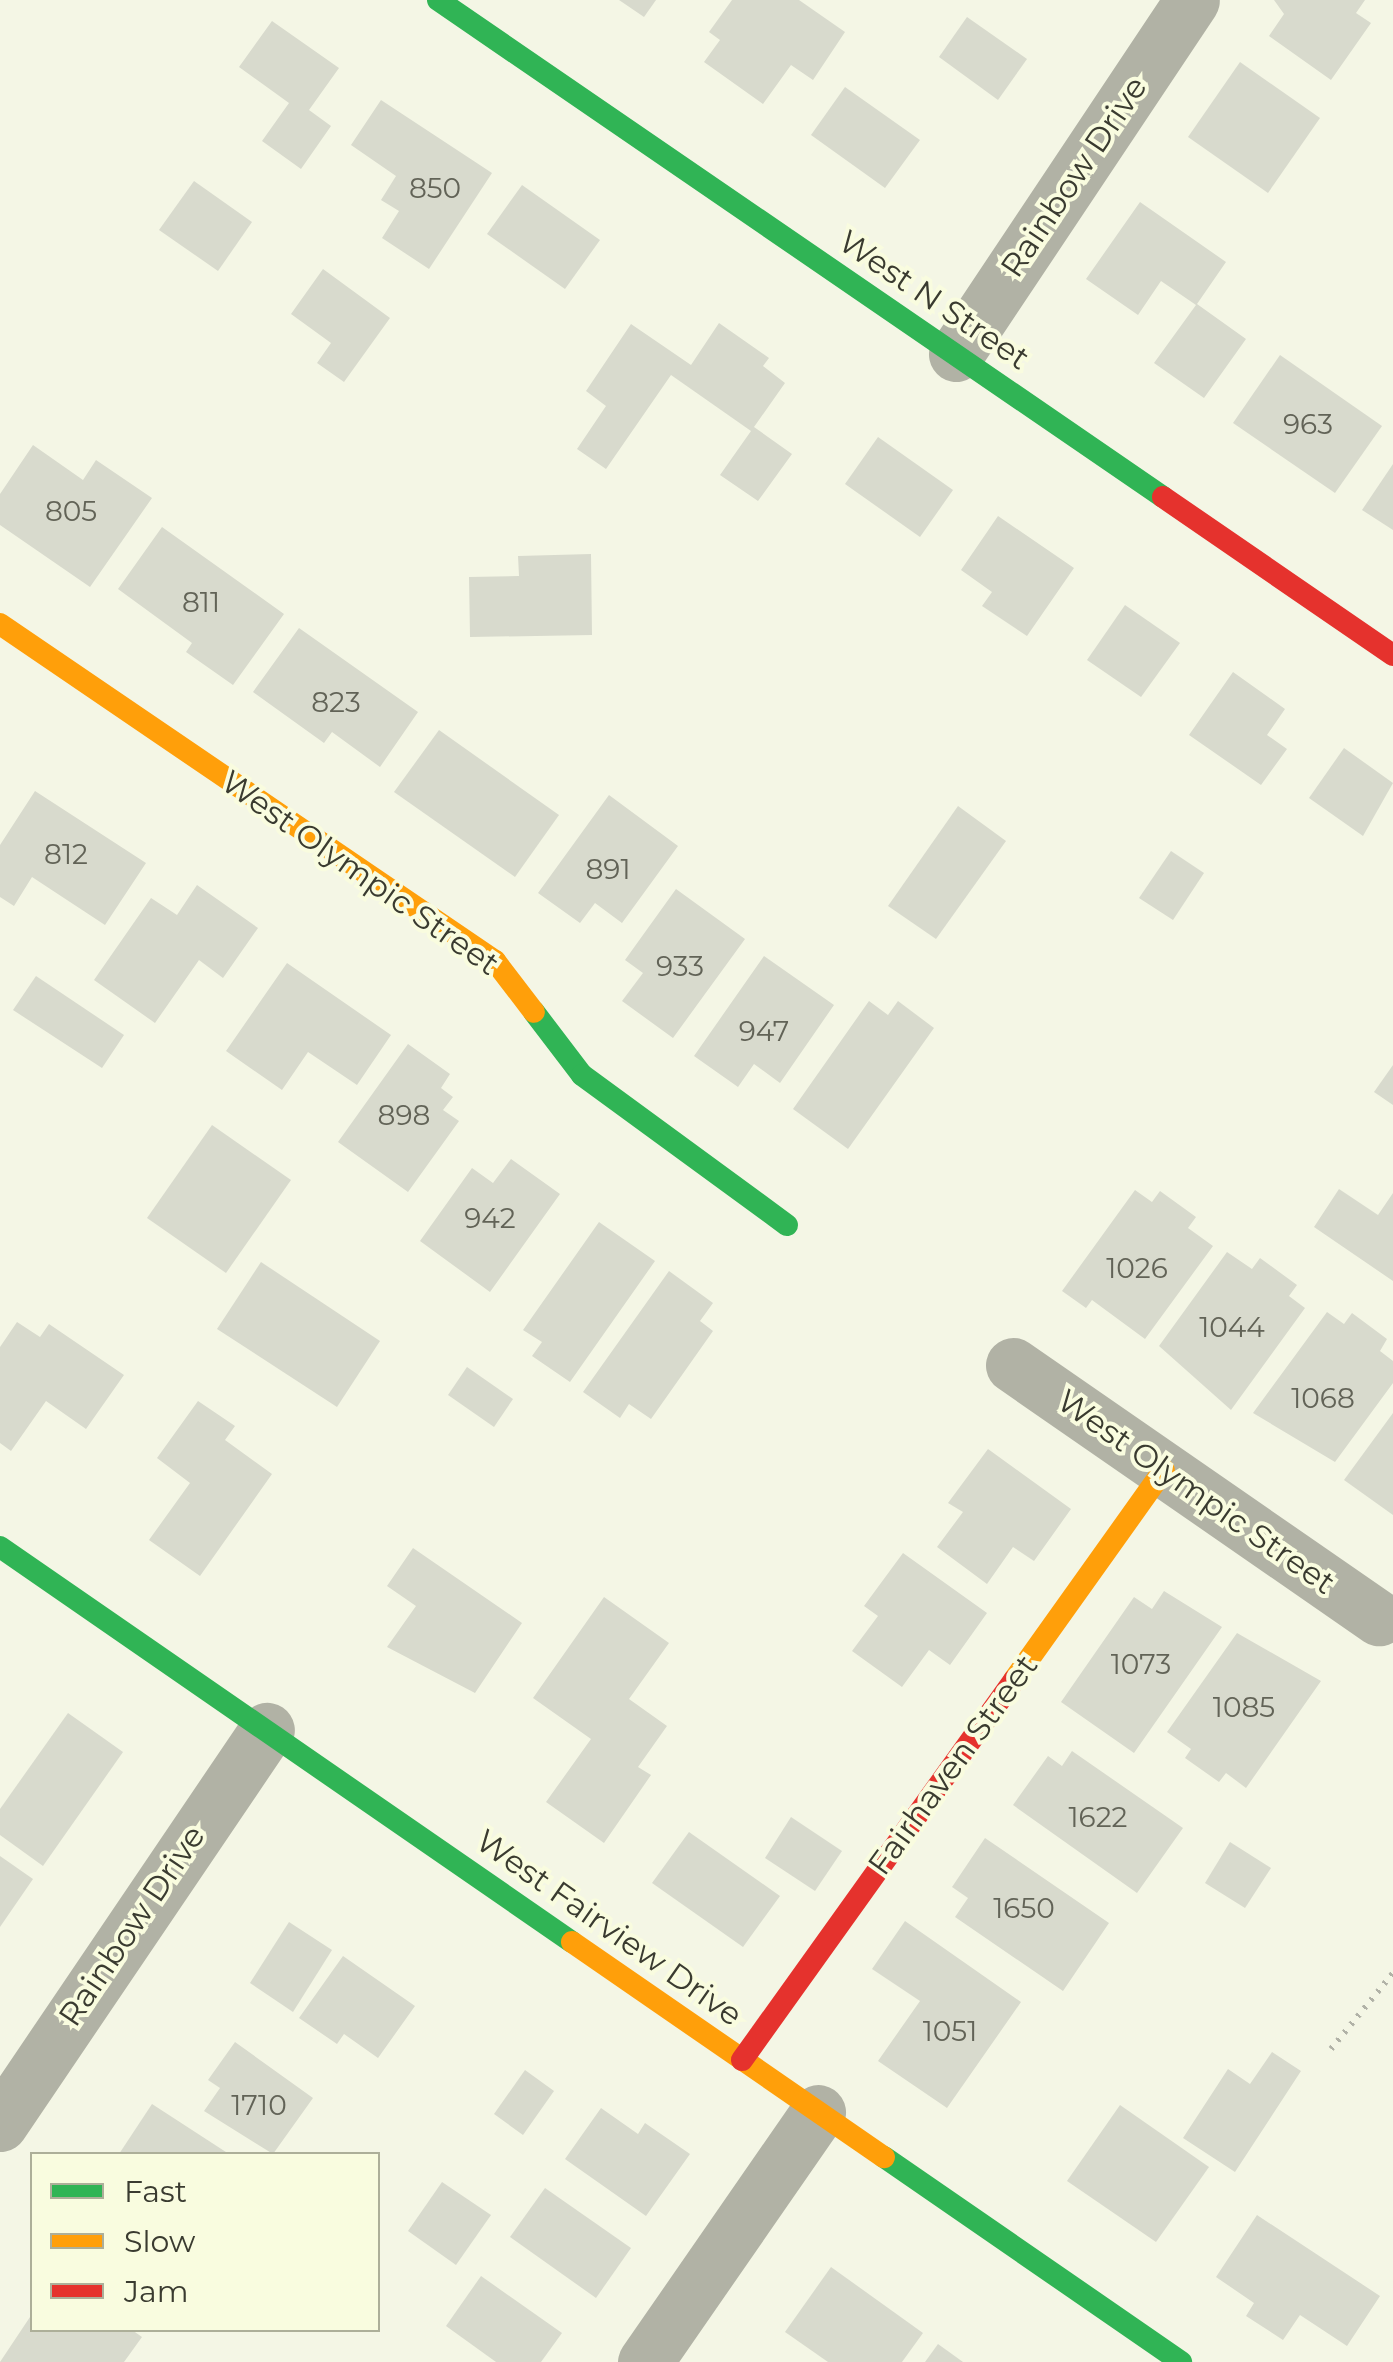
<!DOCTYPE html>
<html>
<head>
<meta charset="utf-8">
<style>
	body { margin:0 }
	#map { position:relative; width:1393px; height:2362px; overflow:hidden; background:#f4f6e5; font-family:Montserrat,sans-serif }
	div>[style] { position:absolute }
	.building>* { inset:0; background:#d8dacd }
	.path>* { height:6px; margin-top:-3px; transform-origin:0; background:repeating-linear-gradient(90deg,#b1b2a7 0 2.5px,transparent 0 10.5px) }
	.street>* { height:55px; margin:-27.5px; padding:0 27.5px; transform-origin:27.5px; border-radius:27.5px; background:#b1b2a5 }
	.fast>* { height:22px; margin:-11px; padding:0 11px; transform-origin:11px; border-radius:11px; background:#30b455 }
	.slow>* { height:22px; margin:-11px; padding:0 11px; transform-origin:11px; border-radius:11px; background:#ff9f0a }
	.jam>* { height:22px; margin:-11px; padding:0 11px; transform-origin:11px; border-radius:11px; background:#e5322d }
	span { translate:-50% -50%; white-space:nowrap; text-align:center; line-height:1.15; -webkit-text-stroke:8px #f9fcdf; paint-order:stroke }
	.number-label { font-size:28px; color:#626357 }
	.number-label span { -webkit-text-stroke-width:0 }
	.street-label { font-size:32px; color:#3a3b30 }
	.legend { position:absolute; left:30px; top:2152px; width:350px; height:180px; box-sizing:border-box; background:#f9fcdf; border:2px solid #adaf99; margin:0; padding:12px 18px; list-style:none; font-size:30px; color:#3a3b30 }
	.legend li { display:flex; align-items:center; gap:20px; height:50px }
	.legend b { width:50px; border:2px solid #adaf99 }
</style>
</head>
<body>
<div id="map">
	<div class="building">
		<div style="clip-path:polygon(619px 0,656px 0,644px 17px)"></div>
		<div style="clip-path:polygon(732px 0,799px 0,845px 32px,813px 80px,791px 65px,763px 104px,704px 62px,720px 40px,709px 32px)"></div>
		<div style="clip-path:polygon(1274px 0,1365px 0,1356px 13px,1371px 23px,1331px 80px,1269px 36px,1284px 14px)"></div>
		<div style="clip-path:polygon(967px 17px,1027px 59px,998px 100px,939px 57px)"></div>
		<div style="clip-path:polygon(272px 21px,339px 68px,309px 110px,331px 126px,301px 169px,262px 141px,289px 103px,239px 67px)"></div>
		<div style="clip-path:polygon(1240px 62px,1320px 118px,1268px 193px,1188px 137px)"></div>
		<div style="clip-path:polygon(845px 87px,920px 140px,885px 188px,811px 135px)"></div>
		<div style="clip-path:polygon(381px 100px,492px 173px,429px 269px,382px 238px,399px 211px,381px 200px,396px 176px,351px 145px)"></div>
		<div style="clip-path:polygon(194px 181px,252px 222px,218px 271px,159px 230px)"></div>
		<div style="clip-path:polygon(522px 185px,600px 240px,565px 289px,487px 234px)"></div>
		<div style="clip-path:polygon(1140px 202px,1226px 262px,1197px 304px,1246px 339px,1204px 398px,1154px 363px,1196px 305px,1161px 281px,1138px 315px,1086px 279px)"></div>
		<div style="clip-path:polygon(323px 269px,390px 318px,344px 382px,317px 363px,331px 343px,291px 314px)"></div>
		<div style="clip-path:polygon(719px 323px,769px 358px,763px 366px,785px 383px,754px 427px,792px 454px,758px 501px,720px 475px,751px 431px,671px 375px,606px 469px,577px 449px,606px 406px,586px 391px,631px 324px,691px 365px)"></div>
		<div style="clip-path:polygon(1280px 355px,1382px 426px,1335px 493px,1233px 423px)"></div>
		<div style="clip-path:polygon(878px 437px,953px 490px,920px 537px,845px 484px)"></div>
		<div style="clip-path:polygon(33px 445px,83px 480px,96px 460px,152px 498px,90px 587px,0 525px,0 494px)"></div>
		<div style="clip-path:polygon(1393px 464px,1393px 530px,1362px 510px)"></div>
		<div style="clip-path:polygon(998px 516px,1074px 568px,1027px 636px,982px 606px,992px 592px,961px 570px)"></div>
		<div style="clip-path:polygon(162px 527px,284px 614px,233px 685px,186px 652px,192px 643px,118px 589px)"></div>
		<div style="clip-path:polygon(591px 554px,592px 635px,470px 637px,469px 577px,519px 576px,518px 556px)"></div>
		<div style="clip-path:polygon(1125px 605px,1180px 643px,1141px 697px,1087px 660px)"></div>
		<div style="clip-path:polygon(299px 628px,418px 712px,380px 767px,332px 732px,324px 743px,253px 692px)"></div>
		<div style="clip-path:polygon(1233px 672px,1285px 709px,1267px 735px,1287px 749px,1261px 785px,1189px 735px)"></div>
		<div style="clip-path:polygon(439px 730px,559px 815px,515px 877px,394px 792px)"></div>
		<div style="clip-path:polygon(1344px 748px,1393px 783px,1363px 836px,1309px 798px)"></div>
		<div style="clip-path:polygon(35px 791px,146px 863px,105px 925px,32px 877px,14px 906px,0 897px,0 845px)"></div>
		<div style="clip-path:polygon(609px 795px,678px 846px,622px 923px,595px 903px,580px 923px,538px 893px)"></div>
		<div style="clip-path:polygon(958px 806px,1006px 841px,936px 939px,888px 906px)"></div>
		<div style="clip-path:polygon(1171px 851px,1204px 873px,1173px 920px,1139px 898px)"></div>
		<div style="clip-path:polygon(197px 885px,258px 928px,223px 978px,199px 960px,155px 1023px,94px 980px,151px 898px,177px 915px)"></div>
		<div style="clip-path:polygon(676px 889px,745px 939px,673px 1038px,622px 1001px,643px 973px,625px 960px)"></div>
		<div style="clip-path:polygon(764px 956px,834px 1005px,780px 1083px,754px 1064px,738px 1087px,694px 1056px)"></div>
		<div style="clip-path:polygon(287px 963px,391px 1035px,357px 1085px,308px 1052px,282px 1090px,226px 1051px)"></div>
		<div style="clip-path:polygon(36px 976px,124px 1035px,102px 1068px,13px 1010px)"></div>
		<div style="clip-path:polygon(869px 1001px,888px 1015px,898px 1001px,934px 1028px,848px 1149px,793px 1109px)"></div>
		<div style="clip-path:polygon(408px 1044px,450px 1074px,441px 1088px,453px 1097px,443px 1110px,459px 1121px,408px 1192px,338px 1142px)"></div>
		<div style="clip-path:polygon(1393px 1065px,1393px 1105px,1374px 1092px)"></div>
		<div style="clip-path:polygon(212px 1125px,291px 1180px,226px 1273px,147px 1218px)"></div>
		<div style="clip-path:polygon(511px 1159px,560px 1194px,490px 1292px,420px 1241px,472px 1168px,493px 1183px)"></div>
		<div style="clip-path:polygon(1339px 1189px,1378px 1215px,1393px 1193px,1393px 1281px,1314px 1227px)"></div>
		<div style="clip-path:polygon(1135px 1190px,1152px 1202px,1160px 1191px,1196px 1217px,1188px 1228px,1213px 1246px,1145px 1339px,1092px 1300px,1086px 1308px,1062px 1291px)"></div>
		<div style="clip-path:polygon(599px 1222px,655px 1261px,570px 1382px,532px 1356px,542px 1342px,523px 1330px)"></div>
		<div style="clip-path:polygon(1227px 1252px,1252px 1269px,1260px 1258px,1297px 1285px,1289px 1296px,1305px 1308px,1231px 1410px,1159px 1346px)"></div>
		<div style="clip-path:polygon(261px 1262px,380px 1341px,337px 1407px,217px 1329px)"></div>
		<div style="clip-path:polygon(669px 1271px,713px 1303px,700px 1321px,713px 1331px,651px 1419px,629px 1404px,620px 1418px,583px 1392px)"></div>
		<div style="clip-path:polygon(1327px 1312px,1344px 1324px,1352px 1313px,1387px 1339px,1380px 1351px,1393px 1361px,1393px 1383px,1335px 1462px,1253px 1413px)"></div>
		<div style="clip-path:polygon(17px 1322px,40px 1337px,49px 1324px,124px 1375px,86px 1429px,46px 1401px,11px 1451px,0 1443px,0 1347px)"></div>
		<div style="clip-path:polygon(467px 1367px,513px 1399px,494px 1427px,448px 1395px)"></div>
		<div style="clip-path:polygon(198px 1401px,235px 1426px,225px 1440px,272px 1474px,200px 1576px,149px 1540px,190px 1483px,157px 1458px)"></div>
		<div style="clip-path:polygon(1393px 1413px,1393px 1515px,1344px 1480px)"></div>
		<div style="clip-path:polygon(988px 1449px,1071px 1509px,1034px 1561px,1013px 1547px,987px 1584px,937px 1547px,963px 1512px,948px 1503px)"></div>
		<div style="clip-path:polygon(413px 1548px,522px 1623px,475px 1693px,387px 1647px,416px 1606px,387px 1586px)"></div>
		<div style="clip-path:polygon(903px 1553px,987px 1613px,950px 1665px,929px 1650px,902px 1687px,852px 1651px,878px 1616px,864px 1606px)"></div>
		<div style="clip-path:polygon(1164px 1591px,1222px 1627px,1134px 1753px,1061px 1702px,1134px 1597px,1152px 1609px)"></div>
		<div style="clip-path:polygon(604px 1597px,669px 1643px,629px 1699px,667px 1726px,638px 1767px,651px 1775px,604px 1843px,546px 1802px,591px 1739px,533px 1698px)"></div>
		<div style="clip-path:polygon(1237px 1633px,1321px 1681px,1246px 1788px,1226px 1773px,1219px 1782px,1185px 1758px,1191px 1749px,1167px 1732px)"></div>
		<div style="clip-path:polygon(68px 1713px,123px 1752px,43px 1866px,0 1835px,0 1809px)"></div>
		<div style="clip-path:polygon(1072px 1751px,1183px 1828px,1137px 1893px,1013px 1805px,1048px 1756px,1062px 1766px)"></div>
		<div style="clip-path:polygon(791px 1817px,842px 1851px,815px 1891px,765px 1858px)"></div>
		<div style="clip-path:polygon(689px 1832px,780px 1896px,743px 1947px,652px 1883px)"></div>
		<div style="clip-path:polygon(985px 1838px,1109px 1923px,1063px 1991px,955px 1917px,968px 1898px,952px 1887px)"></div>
		<div style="clip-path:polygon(1230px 1842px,1271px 1868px,1245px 1908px,1205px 1883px)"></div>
		<div style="clip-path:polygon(0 1856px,33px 1879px,0 1927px)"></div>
		<div style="clip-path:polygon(905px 1921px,1021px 2002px,947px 2108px,878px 2061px,920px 2001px,872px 1969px)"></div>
		<div style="clip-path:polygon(289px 1922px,332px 1950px,293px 2012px,250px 1983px)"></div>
		<div style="clip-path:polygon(343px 1956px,415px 2006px,378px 2058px,344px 2034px,337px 2044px,299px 2018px)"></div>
		<div style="clip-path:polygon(235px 2042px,313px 2098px,273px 2154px,204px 2111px,220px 2088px,208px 2080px)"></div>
		<div style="clip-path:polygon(1272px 2052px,1301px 2071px,1235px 2172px,1183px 2138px,1228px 2069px,1250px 2084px)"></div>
		<div style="clip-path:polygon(525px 2070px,554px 2091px,523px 2135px,494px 2114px)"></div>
		<div style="clip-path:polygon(152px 2104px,229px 2154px,119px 2154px)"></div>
		<div style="clip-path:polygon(1120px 2105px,1209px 2167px,1156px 2242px,1067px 2181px)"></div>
		<div style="clip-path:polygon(601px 2108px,638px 2134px,645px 2123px,690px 2154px,646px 2216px,565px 2159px)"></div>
		<div style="clip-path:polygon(442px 2182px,491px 2215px,456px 2265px,408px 2231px)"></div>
		<div style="clip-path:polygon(545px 2188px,631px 2248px,596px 2298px,510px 2237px)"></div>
		<div style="clip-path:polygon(1257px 2215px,1380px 2296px,1347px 2346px,1300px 2315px,1283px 2340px,1246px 2316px,1254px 2303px,1216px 2277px)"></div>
		<div style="clip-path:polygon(831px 2267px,923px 2333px,902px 2362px,828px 2362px,785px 2332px)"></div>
		<div style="clip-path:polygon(481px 2276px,562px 2333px,541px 2362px,496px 2362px,446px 2326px)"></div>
		<div style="clip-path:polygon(32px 2314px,32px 2330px,132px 2330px,142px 2337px,124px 2362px,0 2362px)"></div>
		<div style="clip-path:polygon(938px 2344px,963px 2362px,925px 2362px)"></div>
	</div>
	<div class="path">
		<div style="left:1331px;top:2049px;width:98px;rotate:-50.8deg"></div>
	</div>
	<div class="street">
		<div style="left:956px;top:354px;width:425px;rotate:-56.3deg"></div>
		<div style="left:1013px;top:1365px;width:445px;rotate:34.7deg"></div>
		<div style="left:0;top:2124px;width:476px;rotate:-55.9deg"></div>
		<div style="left:645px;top:2362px;width:304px;rotate:-55.3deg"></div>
	</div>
	<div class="fast">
		<div style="left:438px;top:0;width:879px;rotate:34.43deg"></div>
		<div style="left:534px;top:1012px;width:79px;rotate:52.7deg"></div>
		<div style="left:582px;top:1075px;width:254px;rotate:36.2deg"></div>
		<div style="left:0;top:1547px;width:695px;rotate:34.63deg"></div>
		<div style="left:884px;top:2157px;width:361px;rotate:34.6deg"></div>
	</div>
	<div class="slow">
		<div style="left:0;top:624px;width:599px;rotate:34.25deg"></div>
		<div style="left:495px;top:961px;width:64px;rotate:52.6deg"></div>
		<div style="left:1014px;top:1680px;width:258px;rotate:-54.5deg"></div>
		<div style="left:572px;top:1942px;width:379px;rotate:34.6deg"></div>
	</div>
	<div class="jam">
		<div style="left:1163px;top:497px;width:279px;rotate:34.5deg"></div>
		<div style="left:742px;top:2060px;width:467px;rotate:-54.4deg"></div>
	</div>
	<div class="number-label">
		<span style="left:435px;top:188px">850</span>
		<span style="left:1308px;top:424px">963</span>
		<span style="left:71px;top:511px">805</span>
		<span style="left:201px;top:602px">811</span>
		<span style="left:336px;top:702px">823</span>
		<span style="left:66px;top:854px">812</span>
		<span style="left:608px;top:869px">891</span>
		<span style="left:680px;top:966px">933</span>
		<span style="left:764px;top:1031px">947</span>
		<span style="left:404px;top:1115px">898</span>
		<span style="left:490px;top:1218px">942</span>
		<span style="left:1137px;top:1268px">1026</span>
		<span style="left:1232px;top:1327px">1044</span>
		<span style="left:1323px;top:1398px">1068</span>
		<span style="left:1141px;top:1664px">1073</span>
		<span style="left:1244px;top:1707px">1085</span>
		<span style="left:1098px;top:1817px">1622</span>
		<span style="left:1024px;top:1908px">1650</span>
		<span style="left:950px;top:2031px">1051</span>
		<span style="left:259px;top:2105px">1710</span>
	</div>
	<div class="street-label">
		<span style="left:1074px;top:177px;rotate:-56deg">Rainbow Drive</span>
		<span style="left:934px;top:300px;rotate:34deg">West N Street</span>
		<span style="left:360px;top:873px;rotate:35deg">West Olympic Street</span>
		<span style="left:1196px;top:1492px;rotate:35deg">West Olympic Street</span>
		<span style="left:953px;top:1765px;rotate:-54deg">Fairhaven Street</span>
		<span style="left:132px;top:1926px;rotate:-56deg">Rainbow Drive</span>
		<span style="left:609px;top:1928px;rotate:35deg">West Fairview Drive</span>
	</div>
	<ul class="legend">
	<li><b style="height:12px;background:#30b455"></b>Fast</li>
	<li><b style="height:12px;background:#ff9f0a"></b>Slow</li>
	<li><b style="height:12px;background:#e5322d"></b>Jam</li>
	</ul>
</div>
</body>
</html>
